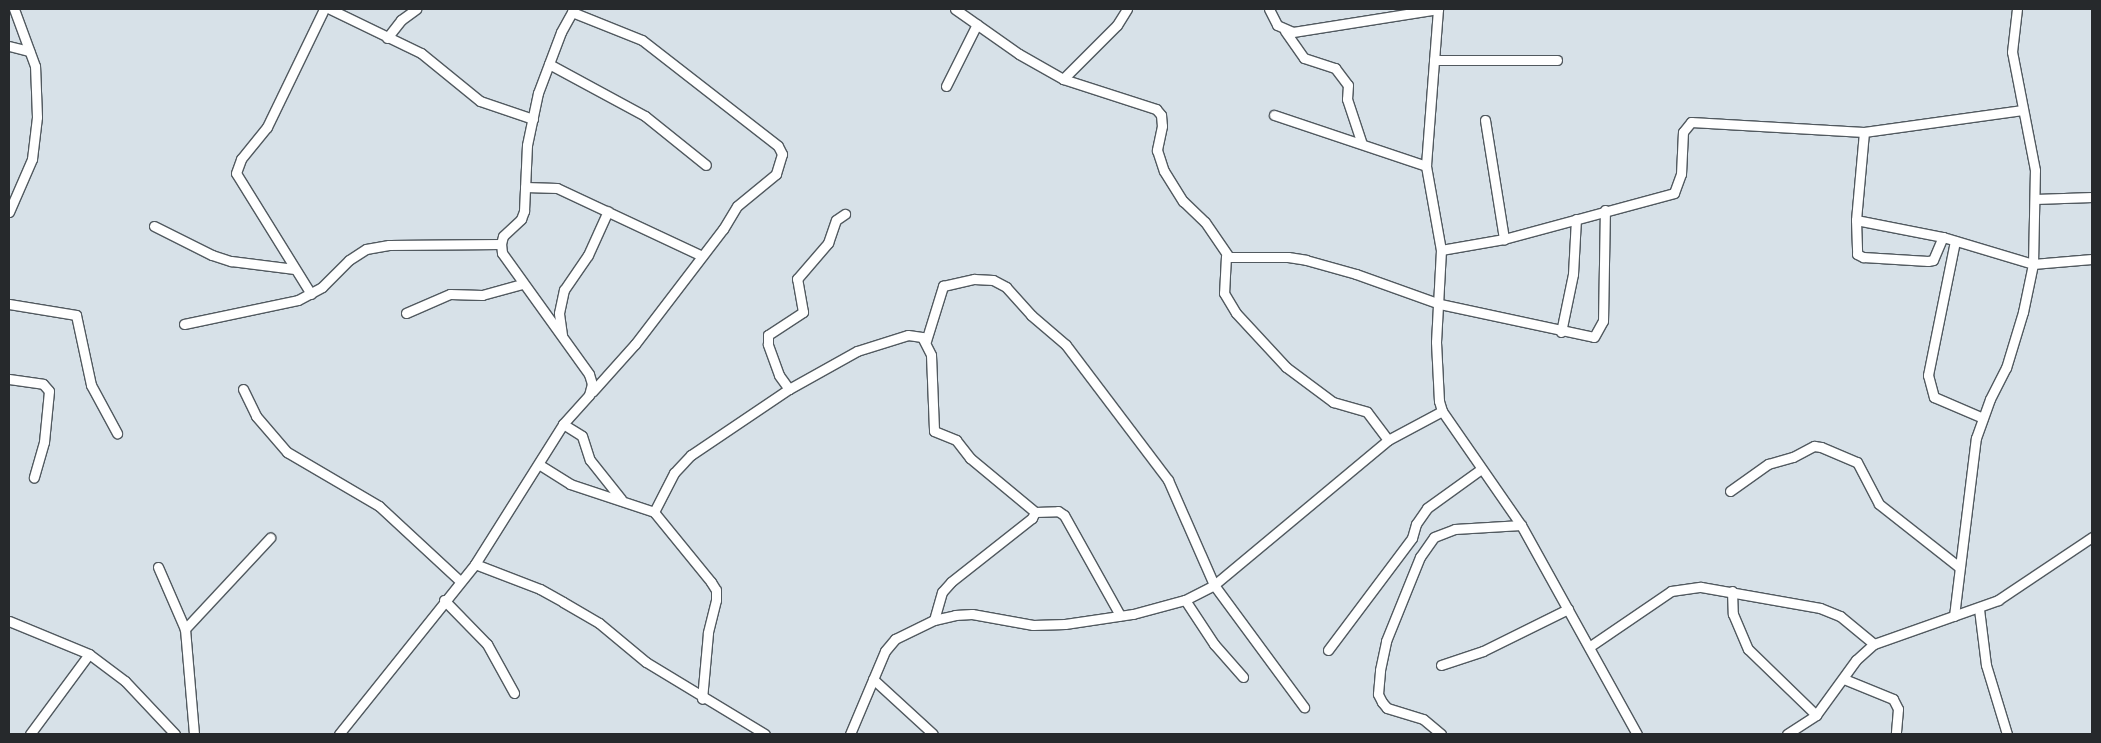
<!DOCTYPE html>
<html>
<head>
<meta charset="utf-8">
<style>
	body { margin:0 }
	#map { position:relative; width:2101px; height:743px; overflow:hidden; background:#d7e1e8; font-family:Karla,sans-serif }
	div>[style] { position:absolute }
	.roads { filter:drop-shadow(1px 0 #51595f) drop-shadow(-1px 0 #51595f) drop-shadow(0 1px #51595f) drop-shadow(0 -1px #51595f) }
	.minor>* { height:9px; margin:-4.5px; padding:0 4.5px; transform-origin:4.5px; border-radius:4.5px; background:#fff }
	span { translate:-50% -50%; white-space:nowrap; text-align:center; line-height:1.15; -webkit-text-stroke:4px #fff; paint-order:stroke }
	.frame { position:absolute; inset:0; border:10px solid #26292c; pointer-events:none }
</style>
</head>
<body>
<div id="map">
	<div class="roads">
		<div class="minor">
			<div style="left:330px;top:9px;width:101px;rotate:25.8deg"></div>
			<div style="left:421px;top:53px;width:76px;rotate:39.1deg"></div>
			<div style="left:480px;top:101px;width:56px;rotate:18.8deg"></div>
			<div style="left:955px;top:9px;width:78px;rotate:35.1deg"></div>
			<div style="left:1019px;top:54px;width:51px;rotate:29.6deg"></div>
			<div style="left:1063px;top:79px;width:98px;rotate:17.9deg"></div>
			<div style="left:1156px;top:109px;width:8px;rotate:50deg"></div>
			<div style="left:1161px;top:115px;width:11px;rotate:85deg"></div>
			<div style="left:1162px;top:126px;width:25px;rotate:102deg"></div>
			<div style="left:1157px;top:150px;width:22px;rotate:72deg"></div>
			<div style="left:1164px;top:171px;width:36px;rotate:58deg"></div>
			<div style="left:1183px;top:201px;width:30px;rotate:44deg"></div>
			<div style="left:1205px;top:222px;width:42px;rotate:55.6deg"></div>
			<div style="left:1229px;top:257px;width:59px"></div>
			<div style="left:1288px;top:257px;width:18px;rotate:9deg"></div>
			<div style="left:1306px;top:260px;width:52px;rotate:15.6deg"></div>
			<div style="left:1356px;top:274px;width:89px;rotate:19.7deg"></div>
			<div style="left:1440px;top:304px;width:157px;rotate:12.1deg"></div>
			<div style="left:1594px;top:337px;width:18px;rotate:-61deg"></div>
			<div style="left:1603px;top:321px;width:111px;rotate:-89deg"></div>
			<div style="left:1269px;top:9px;width:18px;rotate:63deg"></div>
			<div style="left:1277px;top:25px;width:17px;rotate:24deg"></div>
			<div style="left:1293px;top:32px;width:147px;rotate:-9deg"></div>
			<div style="left:1438px;top:9px;width:157px;rotate:94.4deg"></div>
			<div style="left:1426px;top:166px;width:85px;rotate:79.9deg"></div>
			<div style="left:1441px;top:250px;width:92px;rotate:93.1deg"></div>
			<div style="left:1436px;top:342px;width:59px;rotate:87.1deg"></div>
			<div style="left:1439px;top:401px;width:10px;rotate:73deg"></div>
			<div style="left:1442px;top:411px;width:139px;rotate:55.3deg"></div>
			<div style="left:1521px;top:525px;width:239px;rotate:61deg"></div>
			<div style="left:572px;top:12px;width:75px;rotate:21.8deg"></div>
			<div style="left:642px;top:40px;width:172px;rotate:37.9deg"></div>
			<div style="left:778px;top:146px;width:9px;rotate:63deg"></div>
			<div style="left:782px;top:154px;width:21px;rotate:107deg"></div>
			<div style="left:776px;top:174px;width:50px;rotate:140.6deg"></div>
			<div style="left:737px;top:206px;width:27px;rotate:121deg"></div>
			<div style="left:723px;top:229px;width:145px;rotate:127.4deg"></div>
			<div style="left:635px;top:344px;width:64px;rotate:131.9deg"></div>
			<div style="left:1285px;top:31px;width:33px;rotate:55deg"></div>
			<div style="left:1304px;top:58px;width:33px;rotate:18deg"></div>
			<div style="left:1335px;top:68px;width:21px;rotate:53deg"></div>
			<div style="left:1348px;top:85px;width:14px;rotate:94deg"></div>
			<div style="left:1347px;top:99px;width:47px;rotate:71.6deg"></div>
			<div style="left:387px;top:38px;width:23px;rotate:-52deg"></div>
			<div style="left:401px;top:20px;width:19px;rotate:-36deg"></div>
			<div style="left:9px;top:46px;width:21px;rotate:14deg"></div>
			<div style="left:1434px;top:60px;width:123px"></div>
			<div style="left:549px;top:64px;width:109px;rotate:28.4deg"></div>
			<div style="left:645px;top:116px;width:78px;rotate:38.8deg"></div>
			<div style="left:1063px;top:79px;width:76px;rotate:-45deg"></div>
			<div style="left:1117px;top:25px;width:19px;rotate:-58deg"></div>
			<div style="left:946px;top:86px;width:69px;rotate:-63.4deg"></div>
			<div style="left:1274px;top:115px;width:160px;rotate:18.5deg"></div>
			<div style="left:1485px;top:120px;width:121px;rotate:80.9deg"></div>
			<div style="left:1864px;top:132px;width:88px;rotate:95.2deg"></div>
			<div style="left:1856px;top:220px;width:34px;rotate:88deg"></div>
			<div style="left:1857px;top:254px;width:7px;rotate:27deg"></div>
			<div style="left:1863px;top:257px;width:65px;rotate:3.5deg"></div>
			<div style="left:1928px;top:261px;width:5px;rotate:-11deg"></div>
			<div style="left:1933px;top:260px;width:25px;rotate:-67deg"></div>
			<div style="left:525px;top:187px;width:32px;rotate:2deg"></div>
			<div style="left:557px;top:188px;width:160px;rotate:25.1deg"></div>
			<div style="left:2035px;top:199px;width:57px;rotate:-2deg"></div>
			<div style="left:9px;top:212px;width:58px;rotate:-66.5deg"></div>
			<div style="left:32px;top:159px;width:42px;rotate:-83.2deg"></div>
			<div style="left:37px;top:117px;width:51px;rotate:-92.2deg"></div>
			<div style="left:35px;top:66px;width:61px;rotate:-110.2deg"></div>
			<div style="left:1856px;top:220px;width:89px;rotate:11.1deg"></div>
			<div style="left:1943px;top:237px;width:94px;rotate:16.7deg"></div>
			<div style="left:2033px;top:264px;width:59px;rotate:-4.8deg"></div>
			<div style="left:154px;top:226px;width:65px;rotate:26.6deg"></div>
			<div style="left:212px;top:255px;width:20px;rotate:18deg"></div>
			<div style="left:231px;top:261px;width:64px;rotate:7.1deg"></div>
			<div style="left:1955px;top:241px;width:137px;rotate:101.4deg"></div>
			<div style="left:1928px;top:375px;width:23px;rotate:75deg"></div>
			<div style="left:1934px;top:397px;width:53px;rotate:23.2deg"></div>
			<div style="left:1441px;top:250px;width:64px;rotate:-9.9deg"></div>
			<div style="left:1504px;top:239px;width:176px;rotate:-15.1deg"></div>
			<div style="left:1674px;top:193px;width:20px;rotate:-70deg"></div>
			<div style="left:1681px;top:174px;width:42px;rotate:-87.3deg"></div>
			<div style="left:1683px;top:132px;width:13px;rotate:-51deg"></div>
			<div style="left:1691px;top:122px;width:173px;rotate:3.3deg"></div>
			<div style="left:1864px;top:132px;width:160px;rotate:-7.9deg"></div>
			<div style="left:1226px;top:256px;width:37px;rotate:93deg"></div>
			<div style="left:1224px;top:293px;width:23px;rotate:59deg"></div>
			<div style="left:1236px;top:313px;width:74px;rotate:47.2deg"></div>
			<div style="left:1286px;top:367px;width:59px;rotate:36.7deg"></div>
			<div style="left:1333px;top:402px;width:35px;rotate:16deg"></div>
			<div style="left:1367px;top:412px;width:35px;rotate:53deg"></div>
			<div style="left:311px;top:294px;width:142px;rotate:-121.8deg"></div>
			<div style="left:236px;top:173px;width:15px;rotate:-70deg"></div>
			<div style="left:241px;top:159px;width:41px;rotate:-50.9deg"></div>
			<div style="left:267px;top:127px;width:131px;rotate:-64.2deg"></div>
			<div style="left:9px;top:304px;width:68px;rotate:9.3deg"></div>
			<div style="left:76px;top:315px;width:72px;rotate:77.9deg"></div>
			<div style="left:91px;top:385px;width:55px;rotate:61.6deg"></div>
			<div style="left:406px;top:313px;width:48px;rotate:-23.4deg"></div>
			<div style="left:450px;top:294px;width:32px;rotate:2deg"></div>
			<div style="left:482px;top:295px;width:41px;rotate:-15.4deg"></div>
			<div style="left:184px;top:324px;width:116px;rotate:-11.9deg"></div>
			<div style="left:298px;top:300px;width:27px;rotate:-28deg"></div>
			<div style="left:322px;top:287px;width:38px;rotate:-45deg"></div>
			<div style="left:349px;top:260px;width:20px;rotate:-33deg"></div>
			<div style="left:366px;top:249px;width:23px;rotate:-10deg"></div>
			<div style="left:389px;top:245px;width:112px;rotate:-0.5deg"></div>
			<div style="left:1561px;top:332px;width:59px;rotate:-78.3deg"></div>
			<div style="left:1573px;top:274px;width:55px;rotate:-86.9deg"></div>
			<div style="left:562px;top:335px;width:22px;rotate:-98deg"></div>
			<div style="left:559px;top:313px;width:24px;rotate:-78deg"></div>
			<div style="left:564px;top:290px;width:42px;rotate:-55.6deg"></div>
			<div style="left:588px;top:255px;width:48px;rotate:-65.6deg"></div>
			<div style="left:926px;top:341px;width:58px;rotate:-72.8deg"></div>
			<div style="left:943px;top:286px;width:32px;rotate:-13deg"></div>
			<div style="left:974px;top:279px;width:19px;rotate:3deg"></div>
			<div style="left:993px;top:280px;width:15px;rotate:28deg"></div>
			<div style="left:1006px;top:287px;width:38px;rotate:48deg"></div>
			<div style="left:1031px;top:315px;width:46px;rotate:40.6deg"></div>
			<div style="left:1066px;top:345px;width:169px;rotate:52.9deg"></div>
			<div style="left:1168px;top:480px;width:115px;rotate:66.3deg"></div>
			<div style="left:1214px;top:585px;width:152px;rotate:53.6deg"></div>
			<div style="left:9px;top:379px;width:34px;rotate:8deg"></div>
			<div style="left:43px;top:384px;width:9px;rotate:49deg"></div>
			<div style="left:49px;top:391px;width:51px;rotate:95.6deg"></div>
			<div style="left:44px;top:442px;width:37px;rotate:106deg"></div>
			<div style="left:243px;top:389px;width:30px;rotate:64deg"></div>
			<div style="left:256px;top:416px;width:48px;rotate:49.3deg"></div>
			<div style="left:287px;top:452px;width:107px;rotate:30.4deg"></div>
			<div style="left:379px;top:506px;width:110px;rotate:42.8deg"></div>
			<div style="left:789px;top:389px;width:17px;rotate:-126deg"></div>
			<div style="left:779px;top:375px;width:33px;rotate:-110deg"></div>
			<div style="left:768px;top:344px;width:9px;rotate:-90deg"></div>
			<div style="left:768px;top:335px;width:42px;rotate:-33.3deg"></div>
			<div style="left:803px;top:312px;width:34px;rotate:-100deg"></div>
			<div style="left:797px;top:279px;width:48px;rotate:-49.3deg"></div>
			<div style="left:828px;top:243px;width:24px;rotate:-71deg"></div>
			<div style="left:836px;top:220px;width:11px;rotate:-34deg"></div>
			<div style="left:563px;top:424px;width:22px;rotate:32deg"></div>
			<div style="left:582px;top:436px;width:25px;rotate:72deg"></div>
			<div style="left:590px;top:460px;width:50px;rotate:51.5deg"></div>
			<div style="left:540px;top:465px;width:36px;rotate:32deg"></div>
			<div style="left:570px;top:484px;width:89px;rotate:18.4deg"></div>
			<div style="left:654px;top:512px;width:90px;rotate:50.8deg"></div>
			<div style="left:711px;top:582px;width:9px;rotate:58deg"></div>
			<div style="left:716px;top:590px;width:10px;rotate:90deg"></div>
			<div style="left:716px;top:600px;width:34px;rotate:104deg"></div>
			<div style="left:708px;top:633px;width:66px;rotate:95.2deg"></div>
			<div style="left:1730px;top:491px;width:47px;rotate:-35.4deg"></div>
			<div style="left:1768px;top:464px;width:26px;rotate:-16deg"></div>
			<div style="left:1793px;top:457px;width:24px;rotate:-28deg"></div>
			<div style="left:1814px;top:446px;width:7px;rotate:8deg"></div>
			<div style="left:1821px;top:447px;width:39px;rotate:23deg"></div>
			<div style="left:1857px;top:462px;width:47px;rotate:62.4deg"></div>
			<div style="left:1879px;top:504px;width:102px;rotate:38.2deg"></div>
			<div style="left:654px;top:512px;width:44px;rotate:-62.9deg"></div>
			<div style="left:674px;top:473px;width:25px;rotate:-47deg"></div>
			<div style="left:691px;top:455px;width:118px;rotate:-34deg"></div>
			<div style="left:789px;top:389px;width:78px;rotate:-29.2deg"></div>
			<div style="left:857px;top:351px;width:53px;rotate:-17.4deg"></div>
			<div style="left:908px;top:335px;width:14px;rotate:8deg"></div>
			<div style="left:922px;top:337px;width:20px;rotate:63deg"></div>
			<div style="left:931px;top:355px;width:76px;rotate:87.7deg"></div>
			<div style="left:934px;top:431px;width:24px;rotate:22deg"></div>
			<div style="left:956px;top:440px;width:23px;rotate:52deg"></div>
			<div style="left:970px;top:458px;width:85px;rotate:39.7deg"></div>
			<div style="left:1035px;top:512px;width:7px;rotate:117deg"></div>
			<div style="left:1032px;top:518px;width:103px;rotate:141.7deg"></div>
			<div style="left:951px;top:582px;width:13px;rotate:132deg"></div>
			<div style="left:942px;top:592px;width:29px;rotate:106deg"></div>
			<div style="left:1035px;top:512px;width:23px;rotate:-2deg"></div>
			<div style="left:1058px;top:511px;width:7px;rotate:34deg"></div>
			<div style="left:1064px;top:515px;width:115px;rotate:60.8deg"></div>
			<div style="left:475px;top:564px;width:70px;rotate:21deg"></div>
			<div style="left:540px;top:589px;width:26px;rotate:29deg"></div>
			<div style="left:563px;top:602px;width:42px;rotate:30.3deg"></div>
			<div style="left:599px;top:623px;width:61px;rotate:39.7deg"></div>
			<div style="left:646px;top:662px;width:139px;rotate:31.2deg"></div>
			<div style="left:158px;top:567px;width:68px;rotate:66.5deg"></div>
			<div style="left:185px;top:629px;width:105px;rotate:85.1deg"></div>
			<div style="left:1732px;top:591px;width:23px;rotate:88deg"></div>
			<div style="left:1733px;top:614px;width:38px;rotate:67deg"></div>
			<div style="left:1748px;top:649px;width:95px;rotate:44.1deg"></div>
			<div style="left:444px;top:600px;width:62px;rotate:45.7deg"></div>
			<div style="left:487px;top:644px;width:56px;rotate:61.1deg"></div>
			<div style="left:1185px;top:600px;width:53px;rotate:56.6deg"></div>
			<div style="left:1214px;top:644px;width:44px;rotate:48.7deg"></div>
			<div style="left:1979px;top:609px;width:56px;rotate:82.9deg"></div>
			<div style="left:1986px;top:665px;width:72px;rotate:73.1deg"></div>
			<div style="left:1954px;top:616px;width:179px;rotate:-83deg"></div>
			<div style="left:1976px;top:438px;width:41px;rotate:-70.3deg"></div>
			<div style="left:1990px;top:399px;width:35px;rotate:-63deg"></div>
			<div style="left:2006px;top:368px;width:59px;rotate:-73.1deg"></div>
			<div style="left:2023px;top:312px;width:49px;rotate:-78.2deg"></div>
			<div style="left:2033px;top:264px;width:94px;rotate:-88.8deg"></div>
			<div style="left:2035px;top:170px;width:120px;rotate:-101deg"></div>
			<div style="left:2012px;top:52px;width:43px;rotate:-83.4deg"></div>
			<div style="left:9px;top:621px;width:87px;rotate:22.4deg"></div>
			<div style="left:89px;top:654px;width:45px;rotate:36.9deg"></div>
			<div style="left:125px;top:681px;width:73px;rotate:46.7deg"></div>
			<div style="left:185px;top:629px;width:125px;rotate:-47deg"></div>
			<div style="left:1589px;top:647px;width:99px;rotate:-34.3deg"></div>
			<div style="left:1671px;top:591px;width:30px;rotate:-8deg"></div>
			<div style="left:1701px;top:587px;width:121px;rotate:10deg"></div>
			<div style="left:1820px;top:608px;width:22px;rotate:22deg"></div>
			<div style="left:1840px;top:616px;width:44px;rotate:39.5deg"></div>
			<div style="left:1328px;top:650px;width:140px;rotate:-53.1deg"></div>
			<div style="left:1412px;top:538px;width:15px;rotate:-74deg"></div>
			<div style="left:1416px;top:524px;width:19px;rotate:-55deg"></div>
			<div style="left:1427px;top:508px;width:67px;rotate:-35.8deg"></div>
			<div style="left:1441px;top:665px;width:44px;rotate:-18.4deg"></div>
			<div style="left:1483px;top:651px;width:95px;rotate:-26.3deg"></div>
			<div style="left:873px;top:679px;width:81px;rotate:42.5deg"></div>
			<div style="left:1844px;top:679px;width:53px;rotate:22.2deg"></div>
			<div style="left:1893px;top:699px;width:11px;rotate:63deg"></div>
			<div style="left:1898px;top:709px;width:25px;rotate:95deg"></div>
			<div style="left:30px;top:734px;width:99px;rotate:-53.6deg"></div>
			<div style="left:339px;top:734px;width:218px;rotate:-51.3deg"></div>
			<div style="left:475px;top:564px;width:165px;rotate:-57.8deg"></div>
			<div style="left:563px;top:424px;width:39px;rotate:-48deg"></div>
			<div style="left:589px;top:395px;width:11px;rotate:-75deg"></div>
			<div style="left:592px;top:384px;width:10px;rotate:-107deg"></div>
			<div style="left:589px;top:374px;width:149px;rotate:-125.7deg"></div>
			<div style="left:502px;top:253px;width:9px;rotate:-96deg"></div>
			<div style="left:501px;top:244px;width:8px;rotate:-76deg"></div>
			<div style="left:503px;top:236px;width:25px;rotate:-43deg"></div>
			<div style="left:521px;top:219px;width:9px;rotate:-69deg"></div>
			<div style="left:524px;top:211px;width:66px;rotate:-87.4deg"></div>
			<div style="left:527px;top:145px;width:53px;rotate:-78.1deg"></div>
			<div style="left:538px;top:93px;width:65px;rotate:-69.3deg"></div>
			<div style="left:561px;top:32px;width:26px;rotate:-61deg"></div>
			<div style="left:850px;top:734px;width:90px;rotate:-67.1deg"></div>
			<div style="left:885px;top:651px;width:16px;rotate:-50deg"></div>
			<div style="left:895px;top:639px;width:43px;rotate:-26deg"></div>
			<div style="left:934px;top:620px;width:22px;rotate:-13deg"></div>
			<div style="left:955px;top:615px;width:17px;rotate:-3deg"></div>
			<div style="left:972px;top:614px;width:62px;rotate:10.2deg"></div>
			<div style="left:1033px;top:625px;width:32px;rotate:-2deg"></div>
			<div style="left:1065px;top:624px;width:69px;rotate:-8.4deg"></div>
			<div style="left:1133px;top:614px;width:54px;rotate:-15.1deg"></div>
			<div style="left:1185px;top:600px;width:33px;rotate:-27deg"></div>
			<div style="left:1214px;top:585px;width:226px;rotate:-39.8deg"></div>
			<div style="left:1388px;top:440px;width:61px;rotate:-28.2deg"></div>
			<div style="left:1441px;top:734px;width:23px;rotate:-140deg"></div>
			<div style="left:1423px;top:719px;width:38px;rotate:-163deg"></div>
			<div style="left:1387px;top:708px;width:8px;rotate:-130deg"></div>
			<div style="left:1382px;top:702px;width:9px;rotate:-117deg"></div>
			<div style="left:1378px;top:694px;width:24px;rotate:-85deg"></div>
			<div style="left:1380px;top:670px;width:30px;rotate:-78deg"></div>
			<div style="left:1386px;top:641px;width:91px;rotate:-68deg"></div>
			<div style="left:1420px;top:557px;width:24px;rotate:-55deg"></div>
			<div style="left:1434px;top:537px;width:22px;rotate:-21deg"></div>
			<div style="left:1455px;top:529px;width:66px;rotate:-3.5deg"></div>
			<div style="left:1787px;top:734px;width:35px;rotate:-33deg"></div>
			<div style="left:1816px;top:715px;width:68px;rotate:-54deg"></div>
			<div style="left:1856px;top:660px;width:24px;rotate:-42deg"></div>
			<div style="left:1874px;top:644px;width:132px;rotate:-19.5deg"></div>
			<div style="left:1998px;top:600px;width:113px;rotate:-33.8deg"></div>
		</div>
	</div>
	<div class="frame"></div>
</div>
</body>
</html>
